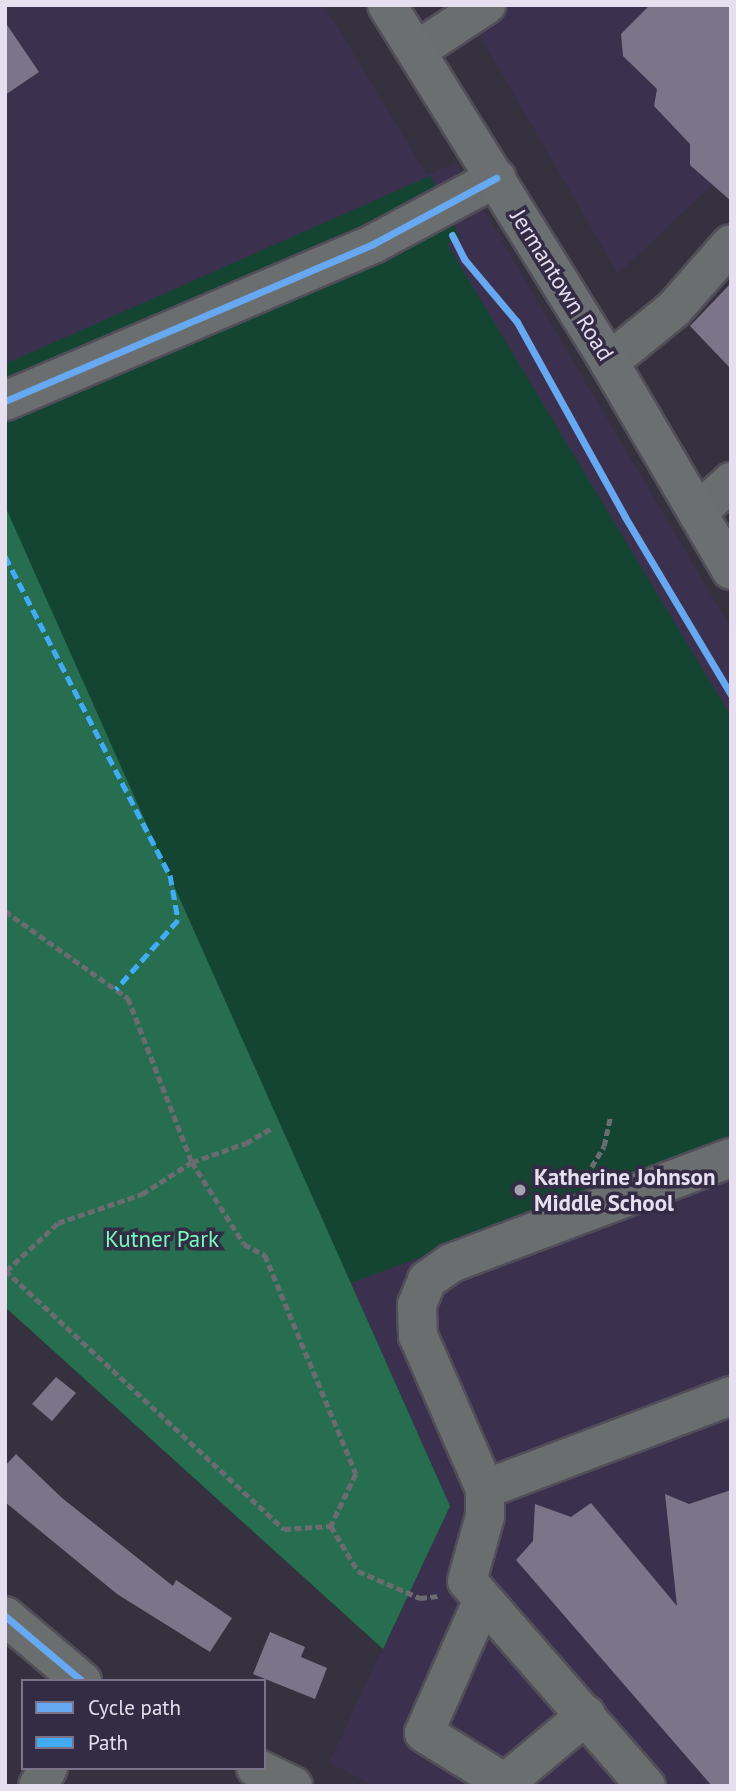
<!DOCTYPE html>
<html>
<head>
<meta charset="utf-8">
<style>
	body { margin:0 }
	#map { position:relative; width:736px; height:1791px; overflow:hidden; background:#35313e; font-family:"PT Sans",sans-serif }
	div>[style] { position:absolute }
	.built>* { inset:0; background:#3b314e }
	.green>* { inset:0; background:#134532 }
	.forest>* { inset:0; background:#266e4f }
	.building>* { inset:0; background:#7c758a }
	.path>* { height:4.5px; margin-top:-2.25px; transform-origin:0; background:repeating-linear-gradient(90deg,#6b6c70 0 7px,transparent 0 10.5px) }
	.roads { filter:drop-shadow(2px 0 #524e59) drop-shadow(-2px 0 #524e59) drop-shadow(0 2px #524e59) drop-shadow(0 -2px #524e59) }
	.minor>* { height:38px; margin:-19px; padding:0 19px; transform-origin:19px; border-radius:19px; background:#6b6e6e }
	.major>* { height:38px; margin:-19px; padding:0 19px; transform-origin:19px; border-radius:19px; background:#6c6f72 }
	.quiet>* { height:5px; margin-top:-2.5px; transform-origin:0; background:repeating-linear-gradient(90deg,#42abf6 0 10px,transparent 0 15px) }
	.cycleway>* { height:7px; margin:-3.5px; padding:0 3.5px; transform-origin:3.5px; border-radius:3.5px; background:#66a8f1 }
	.dots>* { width:19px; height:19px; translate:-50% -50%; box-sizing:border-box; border:4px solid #342b44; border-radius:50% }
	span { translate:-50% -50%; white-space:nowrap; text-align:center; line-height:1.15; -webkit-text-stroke:7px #342b44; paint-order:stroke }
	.street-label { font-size:23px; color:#e5dfef }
	.poi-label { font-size:23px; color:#e5dfef; font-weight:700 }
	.left { translate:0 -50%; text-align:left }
	.park-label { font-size:23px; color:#73febd }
	.frame { position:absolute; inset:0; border:7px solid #e5dfef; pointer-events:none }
	.legend { position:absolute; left:21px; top:1679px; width:245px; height:91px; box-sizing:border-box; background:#342b44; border:2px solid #7b7388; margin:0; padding:9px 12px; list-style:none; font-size:21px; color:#e5dfef }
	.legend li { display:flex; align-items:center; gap:14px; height:35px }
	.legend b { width:35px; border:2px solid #7b7388 }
</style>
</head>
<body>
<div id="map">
	<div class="built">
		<div style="clip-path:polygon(5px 5px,324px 5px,427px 175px,456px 163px,731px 628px,731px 1786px,374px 1786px,329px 1763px,449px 1506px,5px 505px)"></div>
		<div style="clip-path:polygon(462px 5px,731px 5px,731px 167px,618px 274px)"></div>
	</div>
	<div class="green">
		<div style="clip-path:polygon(430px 176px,460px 238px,447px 244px,730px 715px,731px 1142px,351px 1283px,450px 1506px,383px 1649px,5px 1307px,5px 364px)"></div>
	</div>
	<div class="forest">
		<div style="clip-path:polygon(5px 506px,450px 1506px,383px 1649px,5px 1307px)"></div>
	</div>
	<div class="building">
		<div style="clip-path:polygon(650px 5px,731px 5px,731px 201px,690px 165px,690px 144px,654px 106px,657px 89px,623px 56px,621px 34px)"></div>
		<div style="clip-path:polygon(5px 22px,39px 72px,5px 95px)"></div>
		<div style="clip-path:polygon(731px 283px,731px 369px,690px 326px)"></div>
		<div style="clip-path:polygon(56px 1377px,76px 1393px,52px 1421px,32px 1404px)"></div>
		<div style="clip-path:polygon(16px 1454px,62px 1498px,173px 1586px,176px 1580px,232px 1618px,210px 1652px,117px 1594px,5px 1502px,5px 1466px)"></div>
		<div style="clip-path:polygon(731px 1490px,731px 1786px,712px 1786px,516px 1560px,533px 1541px,535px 1504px,571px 1517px,591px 1503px,677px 1606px,665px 1494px,689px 1504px)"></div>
		<div style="clip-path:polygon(270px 1632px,305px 1647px,301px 1657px,327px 1668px,315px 1699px,253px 1674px)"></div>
	</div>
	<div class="path">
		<div style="left:5px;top:911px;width:151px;rotate:35.3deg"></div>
		<div style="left:128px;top:998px;width:176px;rotate:68.7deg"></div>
		<div style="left:192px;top:1162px;width:97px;rotate:57.6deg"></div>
		<div style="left:244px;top:1244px;width:24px;rotate:28deg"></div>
		<div style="left:265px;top:1255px;width:237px;rotate:67.4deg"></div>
		<div style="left:356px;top:1474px;width:58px;rotate:115.7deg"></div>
		<div style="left:586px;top:1176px;width:35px;rotate:-59deg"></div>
		<div style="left:604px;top:1146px;width:29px;rotate:-78deg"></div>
		<div style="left:5px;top:1270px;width:381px;rotate:42.9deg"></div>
		<div style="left:284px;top:1529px;width:47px;rotate:-3.7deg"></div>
		<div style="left:331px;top:1526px;width:52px;rotate:59deg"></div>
		<div style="left:358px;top:1571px;width:68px;rotate:23.5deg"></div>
		<div style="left:420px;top:1598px;width:18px;rotate:-6deg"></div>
		<div style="left:6px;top:1271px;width:71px;rotate:-42.7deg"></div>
		<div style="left:58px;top:1223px;width:89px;rotate:-19deg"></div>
		<div style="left:142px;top:1194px;width:59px;rotate:-32.6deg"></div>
		<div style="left:192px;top:1162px;width:57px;rotate:-19.4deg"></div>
		<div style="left:246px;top:1143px;width:30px;rotate:-30deg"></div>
	</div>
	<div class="roads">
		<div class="minor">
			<div style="left:416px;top:51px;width:84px;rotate:-33.3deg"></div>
			<div style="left:609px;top:362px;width:84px;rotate:-39.2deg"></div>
			<div style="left:674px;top:309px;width:86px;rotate:-48.8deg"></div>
			<div style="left:5px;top:401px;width:400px;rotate:-23.1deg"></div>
			<div style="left:373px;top:244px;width:140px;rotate:-28.2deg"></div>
			<div style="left:698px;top:512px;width:45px;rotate:-42.3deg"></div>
			<div style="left:485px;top:1489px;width:263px;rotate:-20.7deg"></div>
			<div style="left:482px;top:1602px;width:143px;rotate:113.9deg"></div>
			<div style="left:424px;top:1733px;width:95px;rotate:31.7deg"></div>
			<div style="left:505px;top:1783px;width:106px;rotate:-40deg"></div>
			<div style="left:5px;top:1616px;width:101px;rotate:40.2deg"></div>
			<div style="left:256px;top:1768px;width:41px;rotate:25.9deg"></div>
			<div style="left:38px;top:1786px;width:21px;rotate:-61deg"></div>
			<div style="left:646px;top:1786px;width:272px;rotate:-131.1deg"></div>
			<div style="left:467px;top:1581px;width:67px;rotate:-74.5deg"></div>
			<div style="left:485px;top:1516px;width:27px;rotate:-90deg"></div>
			<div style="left:485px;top:1489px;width:167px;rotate:-113.6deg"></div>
			<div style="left:418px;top:1336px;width:31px;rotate:-92deg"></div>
			<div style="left:417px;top:1305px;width:27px;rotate:-68deg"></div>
			<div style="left:427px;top:1280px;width:29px;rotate:-35deg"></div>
			<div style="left:451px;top:1263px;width:299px;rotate:-20.6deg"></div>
		</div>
		<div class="major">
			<div style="left:387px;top:5px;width:420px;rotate:58.1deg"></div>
			<div style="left:609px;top:362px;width:241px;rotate:59.6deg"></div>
		</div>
	</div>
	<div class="quiet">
		<div style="left:5px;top:556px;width:359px;rotate:62.7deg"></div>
		<div style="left:170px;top:875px;width:46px;rotate:79.9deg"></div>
		<div style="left:178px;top:920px;width:93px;rotate:131.9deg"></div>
	</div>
	<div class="cycleway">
		<div style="left:452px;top:235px;width:27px;rotate:63deg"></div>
		<div style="left:464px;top:259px;width:82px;rotate:49.9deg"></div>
		<div style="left:517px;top:322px;width:223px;rotate:61deg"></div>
		<div style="left:625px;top:517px;width:207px;rotate:59.2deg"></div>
		<div style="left:5px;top:401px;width:400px;rotate:-23.1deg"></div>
		<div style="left:373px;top:244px;width:140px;rotate:-28.2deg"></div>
		<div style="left:5px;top:1616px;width:101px;rotate:40.2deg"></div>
	</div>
	<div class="dots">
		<div style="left:520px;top:1190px;background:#a7a2b1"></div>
	</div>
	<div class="street-label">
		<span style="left:562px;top:285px;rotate:58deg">Jermantown Road</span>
	</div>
	<div class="poi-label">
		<span class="left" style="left:534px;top:1190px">Katherine Johnson<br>Middle School</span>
	</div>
	<div class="park-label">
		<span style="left:162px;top:1239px">Kutner Park</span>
	</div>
	<div class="frame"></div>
	<ul class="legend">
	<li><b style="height:9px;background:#66a8f1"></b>Cycle path</li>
	<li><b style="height:9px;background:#42abf6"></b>Path</li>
	</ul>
</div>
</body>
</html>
